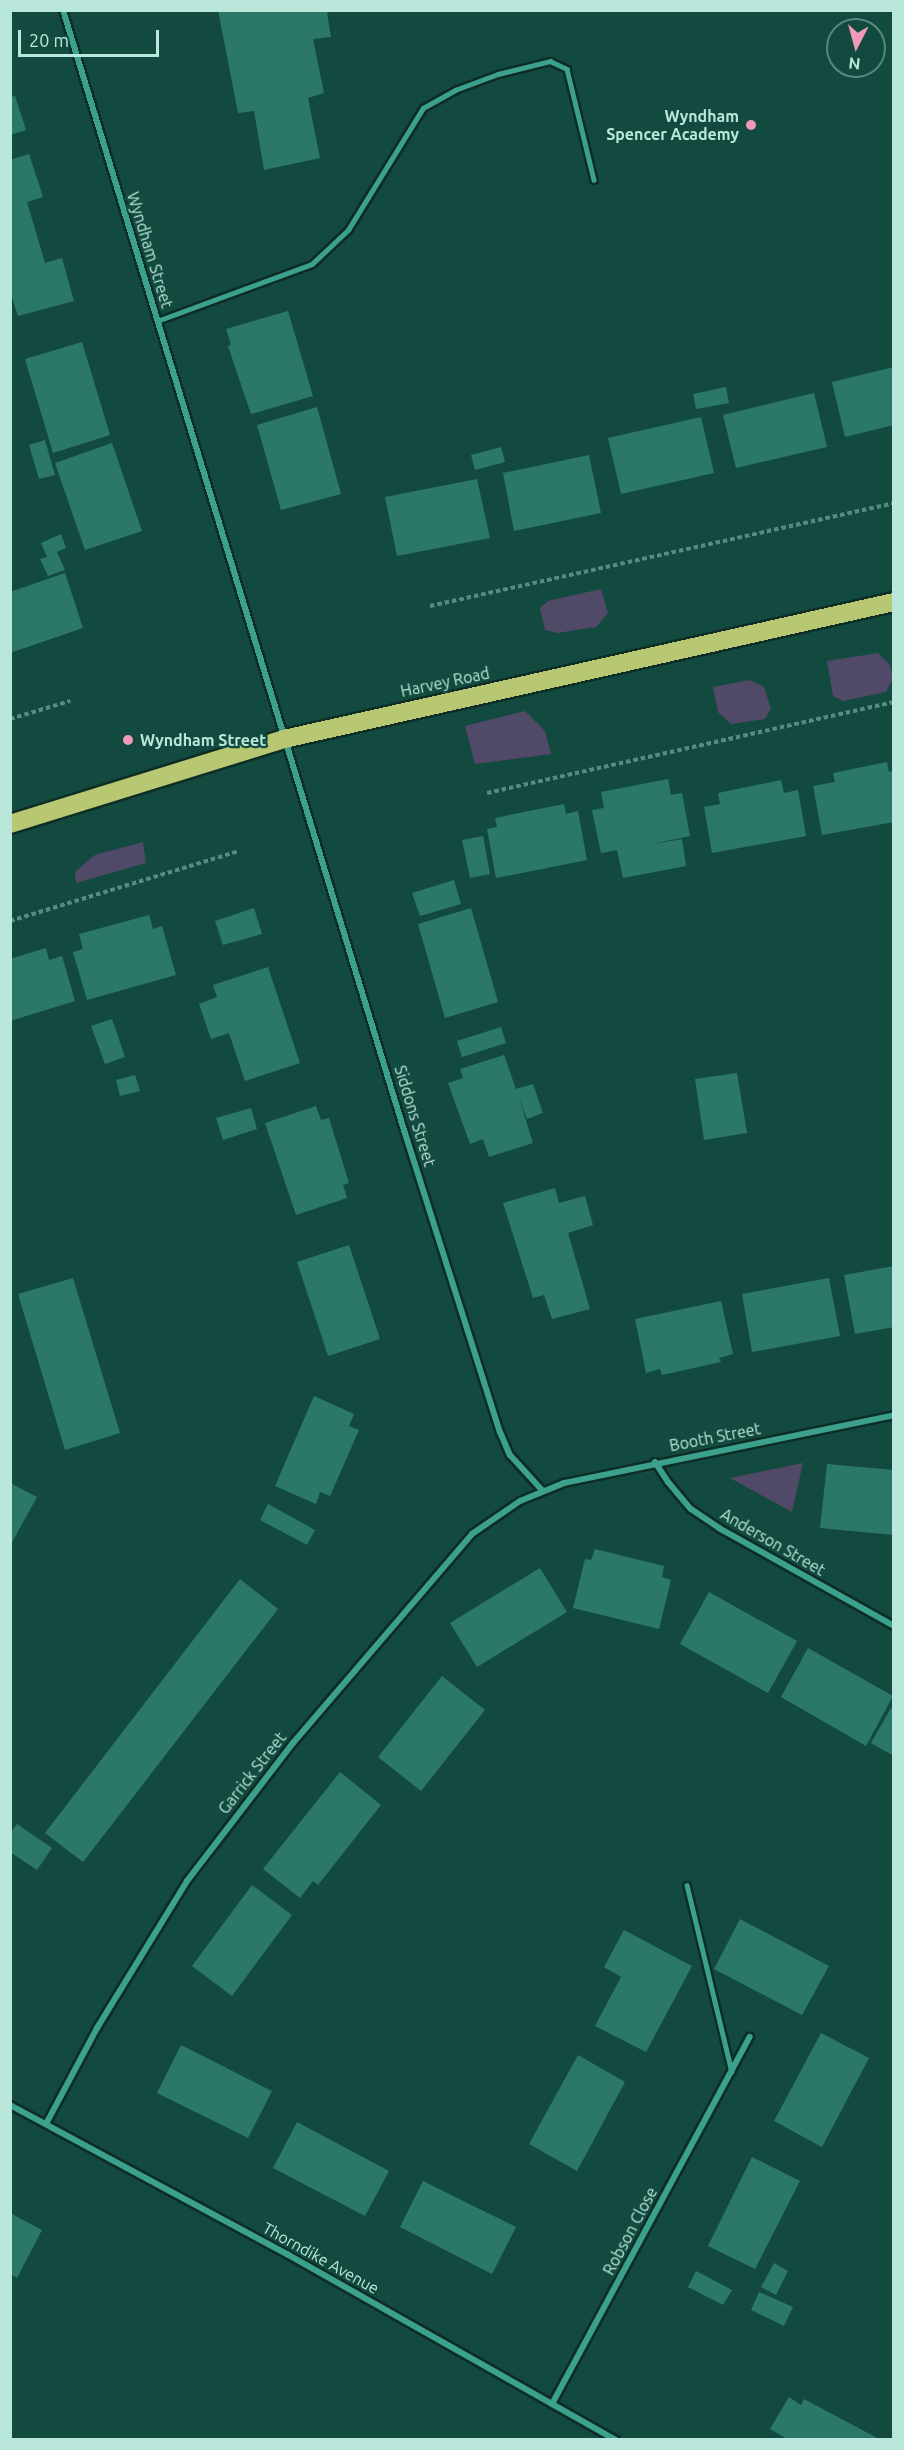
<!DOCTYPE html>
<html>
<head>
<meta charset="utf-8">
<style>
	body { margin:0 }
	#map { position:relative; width:904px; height:2450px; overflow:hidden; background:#134a3f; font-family:Ubuntu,sans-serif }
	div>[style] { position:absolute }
	.green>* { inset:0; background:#514968 }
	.building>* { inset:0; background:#2c7868 }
	.path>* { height:4px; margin-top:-2px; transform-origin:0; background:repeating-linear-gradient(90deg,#588b7f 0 4.5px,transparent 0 7.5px) }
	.roads { filter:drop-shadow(2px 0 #0d2d26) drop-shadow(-2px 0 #0d2d26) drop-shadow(0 2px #0d2d26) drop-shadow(0 -2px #0d2d26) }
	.lane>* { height:4.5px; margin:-2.25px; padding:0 2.25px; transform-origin:2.25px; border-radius:2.25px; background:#3ba18c }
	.street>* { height:6px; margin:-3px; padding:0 3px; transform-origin:3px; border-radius:3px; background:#3ba18c }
	.highway>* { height:18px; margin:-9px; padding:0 9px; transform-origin:9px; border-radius:9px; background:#b8c772 }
	.dots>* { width:16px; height:16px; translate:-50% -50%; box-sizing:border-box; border:3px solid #134a3f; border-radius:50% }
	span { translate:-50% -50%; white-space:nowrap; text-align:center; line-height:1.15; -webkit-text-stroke:4.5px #134a3f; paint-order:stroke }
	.poi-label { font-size:16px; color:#bae7db; font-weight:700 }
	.right { translate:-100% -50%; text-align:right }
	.left { translate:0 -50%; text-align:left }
	.street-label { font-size:16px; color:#bae7db }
	.frame { position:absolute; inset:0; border:12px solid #bae7db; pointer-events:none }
	.north { position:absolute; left:826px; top:18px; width:60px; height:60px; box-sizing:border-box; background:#134a3f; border:2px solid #56897d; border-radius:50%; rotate:186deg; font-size:16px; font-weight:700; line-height:24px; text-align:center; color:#bae7db }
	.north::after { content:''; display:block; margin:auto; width:21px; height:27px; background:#ef9ab8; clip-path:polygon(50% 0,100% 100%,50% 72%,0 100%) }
	.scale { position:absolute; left:18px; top:30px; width:141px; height:27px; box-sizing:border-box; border:3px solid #bae7db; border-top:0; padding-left:8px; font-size:18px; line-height:21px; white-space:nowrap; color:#bae7db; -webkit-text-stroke:4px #134a3f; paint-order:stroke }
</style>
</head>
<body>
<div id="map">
	<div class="green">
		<div style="clip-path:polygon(601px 589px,608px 613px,596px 627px,557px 633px,545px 630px,540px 608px,548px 601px)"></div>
		<div style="clip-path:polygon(878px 653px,890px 665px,893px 679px,886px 692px,843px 701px,833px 696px,827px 661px)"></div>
		<div style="clip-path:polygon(750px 680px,764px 687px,771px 709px,765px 719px,731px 724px,718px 712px,713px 687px)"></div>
		<div style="clip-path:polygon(525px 711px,545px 731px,551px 754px,475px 764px,465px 726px)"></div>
		<div style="clip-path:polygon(143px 842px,146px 863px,76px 883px,75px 872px,95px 855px)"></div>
		<div style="clip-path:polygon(803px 1463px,792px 1512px,730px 1478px)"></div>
	</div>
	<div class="building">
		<div style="clip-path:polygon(218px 10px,334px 10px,327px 13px,331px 37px,313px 39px,324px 93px,308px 98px,320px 158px,264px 170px,254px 111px,238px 113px)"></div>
		<div style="clip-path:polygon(15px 96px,26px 130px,10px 135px,10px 97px)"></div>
		<div style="clip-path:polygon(29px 154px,43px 197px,27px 202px,45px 263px,62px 258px,74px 301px,18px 316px,10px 291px,10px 160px)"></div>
		<div style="clip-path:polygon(288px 311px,313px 396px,251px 414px,228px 346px,231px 345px,226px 329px)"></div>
		<div style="clip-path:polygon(82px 342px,110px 435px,53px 453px,25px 359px)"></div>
		<div style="clip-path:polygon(894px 367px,894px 425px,845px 437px,832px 382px)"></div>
		<div style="clip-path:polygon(726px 387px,729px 403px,696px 409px,693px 394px)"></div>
		<div style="clip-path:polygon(814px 393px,827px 447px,736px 468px,723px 415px)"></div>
		<div style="clip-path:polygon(317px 407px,341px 494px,281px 510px,257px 425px)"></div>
		<div style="clip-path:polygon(701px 417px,714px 473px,621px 494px,608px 438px)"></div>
		<div style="clip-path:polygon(45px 440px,55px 475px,39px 479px,29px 445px)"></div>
		<div style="clip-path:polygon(112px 443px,142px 531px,85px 550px,55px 463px)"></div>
		<div style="clip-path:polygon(501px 447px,505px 462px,475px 470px,471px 455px)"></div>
		<div style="clip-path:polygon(589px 455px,601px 513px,514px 531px,503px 473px)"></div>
		<div style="clip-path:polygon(477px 479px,490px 538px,397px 556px,385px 497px)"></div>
		<div style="clip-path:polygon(61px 534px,66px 548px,57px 552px,65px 570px,48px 576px,40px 559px,47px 557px,41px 543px)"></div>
		<div style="clip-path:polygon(65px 573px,83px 628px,10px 653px,10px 592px)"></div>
		<div style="clip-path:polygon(887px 762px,889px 772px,894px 771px,894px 822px,822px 835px,813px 786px,835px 782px,833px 773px)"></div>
		<div style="clip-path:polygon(668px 779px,671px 795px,682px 793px,690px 836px,648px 845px,682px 839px,686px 866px,623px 878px,617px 850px,601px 853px,592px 810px,604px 808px,601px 792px)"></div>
		<div style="clip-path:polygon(781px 780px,784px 793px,798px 790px,806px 836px,712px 853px,704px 807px,720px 804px,718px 793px)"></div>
		<div style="clip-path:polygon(564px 804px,566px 814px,578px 811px,587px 860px,496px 878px,487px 829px,497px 827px,495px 818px)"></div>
		<div style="clip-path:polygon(483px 836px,490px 874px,470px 878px,462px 840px)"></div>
		<div style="clip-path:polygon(454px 880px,461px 904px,420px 916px,412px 893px)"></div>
		<div style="clip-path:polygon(254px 908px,262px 934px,223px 945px,215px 921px)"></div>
		<div style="clip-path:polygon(471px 908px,498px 1002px,445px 1018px,418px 924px)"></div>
		<div style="clip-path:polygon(149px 915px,153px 929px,162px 926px,176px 975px,87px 1000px,73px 952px,83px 949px,79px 934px)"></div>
		<div style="clip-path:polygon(46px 948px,49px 960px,62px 956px,75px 1001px,10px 1021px,10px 959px)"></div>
		<div style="clip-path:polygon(268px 967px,300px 1063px,245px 1081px,229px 1033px,211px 1039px,199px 1004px,217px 997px,213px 985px)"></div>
		<div style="clip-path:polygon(112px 1019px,125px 1057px,105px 1064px,91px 1026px)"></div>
		<div style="clip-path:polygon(501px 1027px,506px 1043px,462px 1057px,457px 1041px)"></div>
		<div style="clip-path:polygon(504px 1055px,516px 1089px,533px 1084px,543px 1113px,527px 1119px,519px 1098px,533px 1143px,489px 1157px,483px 1139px,470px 1144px,448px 1083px,463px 1078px,460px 1069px)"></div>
		<div style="clip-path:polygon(737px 1073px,747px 1133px,704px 1140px,695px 1079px)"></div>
		<div style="clip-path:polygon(135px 1075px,140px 1091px,120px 1096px,116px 1080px)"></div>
		<div style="clip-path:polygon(316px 1106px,321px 1120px,329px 1118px,349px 1183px,343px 1185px,347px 1198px,296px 1215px,265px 1123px)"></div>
		<div style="clip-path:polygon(251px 1108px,257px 1129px,223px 1140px,216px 1118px)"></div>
		<div style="clip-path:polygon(555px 1188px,559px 1203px,585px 1196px,593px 1225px,568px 1233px,590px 1309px,552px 1319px,544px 1295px,533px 1298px,503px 1203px)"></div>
		<div style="clip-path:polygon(349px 1245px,380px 1339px,328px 1356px,297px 1262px)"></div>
		<div style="clip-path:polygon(894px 1266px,894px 1327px,855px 1334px,844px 1275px)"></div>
		<div style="clip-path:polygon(73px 1278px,120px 1433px,65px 1450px,18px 1294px)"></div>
		<div style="clip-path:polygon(829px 1278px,840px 1336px,752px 1352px,742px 1294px)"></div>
		<div style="clip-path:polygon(721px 1301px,733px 1354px,719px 1358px,721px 1362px,662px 1375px,660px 1369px,646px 1373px,635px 1319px)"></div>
		<div style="clip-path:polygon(314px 1396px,354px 1414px,349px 1426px,359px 1430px,330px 1496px,320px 1492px,316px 1504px,275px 1486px)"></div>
		<div style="clip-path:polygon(827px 1464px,894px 1470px,894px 1535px,820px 1528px)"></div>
		<div style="clip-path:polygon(10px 1483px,37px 1497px,10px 1546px)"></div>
		<div style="clip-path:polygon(268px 1504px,315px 1530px,307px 1545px,260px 1520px)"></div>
		<div style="clip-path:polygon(595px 1549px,664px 1566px,662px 1577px,671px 1580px,659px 1629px,573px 1608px,585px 1559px,591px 1560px)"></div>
		<div style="clip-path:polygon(540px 1568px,567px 1612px,477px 1667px,450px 1623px)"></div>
		<div style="clip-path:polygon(240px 1579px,278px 1609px,83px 1862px,45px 1833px)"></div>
		<div style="clip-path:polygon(709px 1592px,797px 1641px,768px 1693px,680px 1644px)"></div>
		<div style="clip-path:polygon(808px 1648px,893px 1696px,866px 1746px,781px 1697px)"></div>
		<div style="clip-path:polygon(442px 1676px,485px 1710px,421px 1791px,378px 1757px)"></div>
		<div style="clip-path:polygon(891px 1708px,894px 1709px,894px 1756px,871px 1743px)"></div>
		<div style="clip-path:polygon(340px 1772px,381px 1805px,318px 1885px,313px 1881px,300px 1898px,263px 1869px)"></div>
		<div style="clip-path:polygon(17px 1824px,52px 1848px,37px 1870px,10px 1852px,10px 1833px)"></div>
		<div style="clip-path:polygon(252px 1885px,292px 1915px,232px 1996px,192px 1966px)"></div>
		<div style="clip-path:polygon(740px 1919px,829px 1966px,802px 2015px,714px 1969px)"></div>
		<div style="clip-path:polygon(624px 1930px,692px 1966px,646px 2052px,595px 2026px,621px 1977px,604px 1967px)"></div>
		<div style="clip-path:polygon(821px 2033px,869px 2058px,822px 2147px,774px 2121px)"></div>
		<div style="clip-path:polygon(181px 2045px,272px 2091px,248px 2138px,157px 2093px)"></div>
		<div style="clip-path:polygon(578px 2055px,625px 2082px,577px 2171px,529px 2144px)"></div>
		<div style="clip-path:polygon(297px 2122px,389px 2171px,365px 2216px,273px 2168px)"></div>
		<div style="clip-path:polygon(752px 2157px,800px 2181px,755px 2269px,708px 2246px)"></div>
		<div style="clip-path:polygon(423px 2181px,516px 2227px,492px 2274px,400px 2227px)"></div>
		<div style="clip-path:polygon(10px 2213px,42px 2230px,17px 2278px,10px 2274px)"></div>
		<div style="clip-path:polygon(774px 2263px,788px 2271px,776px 2295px,761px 2287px)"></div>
		<div style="clip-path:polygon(696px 2271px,732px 2290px,723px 2305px,688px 2287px)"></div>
		<div style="clip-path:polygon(759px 2292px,793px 2307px,784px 2326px,751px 2310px)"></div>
		<div style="clip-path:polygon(789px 2397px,801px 2405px,804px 2399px,879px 2439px,783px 2439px,784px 2437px,770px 2429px)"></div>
	</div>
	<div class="path">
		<div style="left:430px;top:606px;width:475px;rotate:-12.5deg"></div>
		<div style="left:10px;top:719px;width:63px;rotate:-16.7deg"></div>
		<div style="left:487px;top:793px;width:417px;rotate:-12.6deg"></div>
		<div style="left:10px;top:921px;width:239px;rotate:-17deg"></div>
	</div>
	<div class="roads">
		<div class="lane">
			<div style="left:157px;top:321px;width:165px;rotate:-20.2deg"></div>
			<div style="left:312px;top:264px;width:50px;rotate:-43.4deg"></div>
			<div style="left:348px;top:230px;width:143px;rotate:-58.4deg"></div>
			<div style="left:423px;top:108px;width:37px;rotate:-29deg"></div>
			<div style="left:455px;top:90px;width:46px;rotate:-20.4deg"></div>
			<div style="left:498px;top:74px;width:54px;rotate:-14deg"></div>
			<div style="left:550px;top:61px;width:19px;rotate:25deg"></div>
			<div style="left:567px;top:69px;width:114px;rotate:76.3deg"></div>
			<div style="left:687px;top:1885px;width:192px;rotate:76.5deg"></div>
		</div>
		<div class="street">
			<div style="left:63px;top:10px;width:1171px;rotate:73.07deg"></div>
			<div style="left:404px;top:1130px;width:317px;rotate:72.4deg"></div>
			<div style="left:500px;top:1432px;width:25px;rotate:67deg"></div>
			<div style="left:510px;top:1455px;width:47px;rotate:47.6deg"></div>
			<div style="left:655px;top:1462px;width:24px;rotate:57deg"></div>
			<div style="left:668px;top:1482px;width:35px;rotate:50deg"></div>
			<div style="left:691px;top:1509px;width:34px;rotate:34deg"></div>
			<div style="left:719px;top:1528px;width:201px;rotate:29.2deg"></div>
			<div style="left:10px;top:2105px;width:315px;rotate:28.3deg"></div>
			<div style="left:287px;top:2254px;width:378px;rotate:29.5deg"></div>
			<div style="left:46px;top:2124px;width:109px;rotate:-62deg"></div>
			<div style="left:97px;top:2028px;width:172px;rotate:-58.5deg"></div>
			<div style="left:187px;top:1881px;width:174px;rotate:-52.5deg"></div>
			<div style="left:293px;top:1743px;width:275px;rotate:-49.4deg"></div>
			<div style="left:472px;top:1534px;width:58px;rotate:-34.5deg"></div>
			<div style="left:520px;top:1501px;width:48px;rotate:-22.2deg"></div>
			<div style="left:564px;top:1483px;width:337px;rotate:-11.6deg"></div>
			<div style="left:552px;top:2404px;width:417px;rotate:-61.7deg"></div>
		</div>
		<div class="highway">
			<div style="left:10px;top:824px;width:287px;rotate:-17.2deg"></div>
			<div style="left:284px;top:739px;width:625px;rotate:-12.66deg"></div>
		</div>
	</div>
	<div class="dots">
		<div style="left:751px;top:125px;background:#ef9ab8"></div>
		<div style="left:128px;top:740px;background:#ef9ab8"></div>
	</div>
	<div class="poi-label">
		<span class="right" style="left:739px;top:125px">Wyndham<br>Spencer Academy</span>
		<span class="left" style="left:140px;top:740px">Wyndham Street</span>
	</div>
	<div class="street-label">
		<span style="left:150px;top:250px;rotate:73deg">Wyndham Street</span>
		<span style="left:445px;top:682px;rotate:-12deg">Harvey Road</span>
		<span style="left:415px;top:1116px;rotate:73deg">Siddons Street</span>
		<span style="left:715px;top:1437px;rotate:-11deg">Booth Street</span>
		<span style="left:773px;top:1542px;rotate:30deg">Anderson Street</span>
		<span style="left:252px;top:1773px;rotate:-52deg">Garrick Street</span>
		<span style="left:630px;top:2231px;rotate:-62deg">Robson Close</span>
		<span style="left:321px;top:2258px;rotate:29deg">Thorndike Avenue</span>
	</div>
	<div class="frame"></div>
	<div class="north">N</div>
	<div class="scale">20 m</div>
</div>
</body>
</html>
